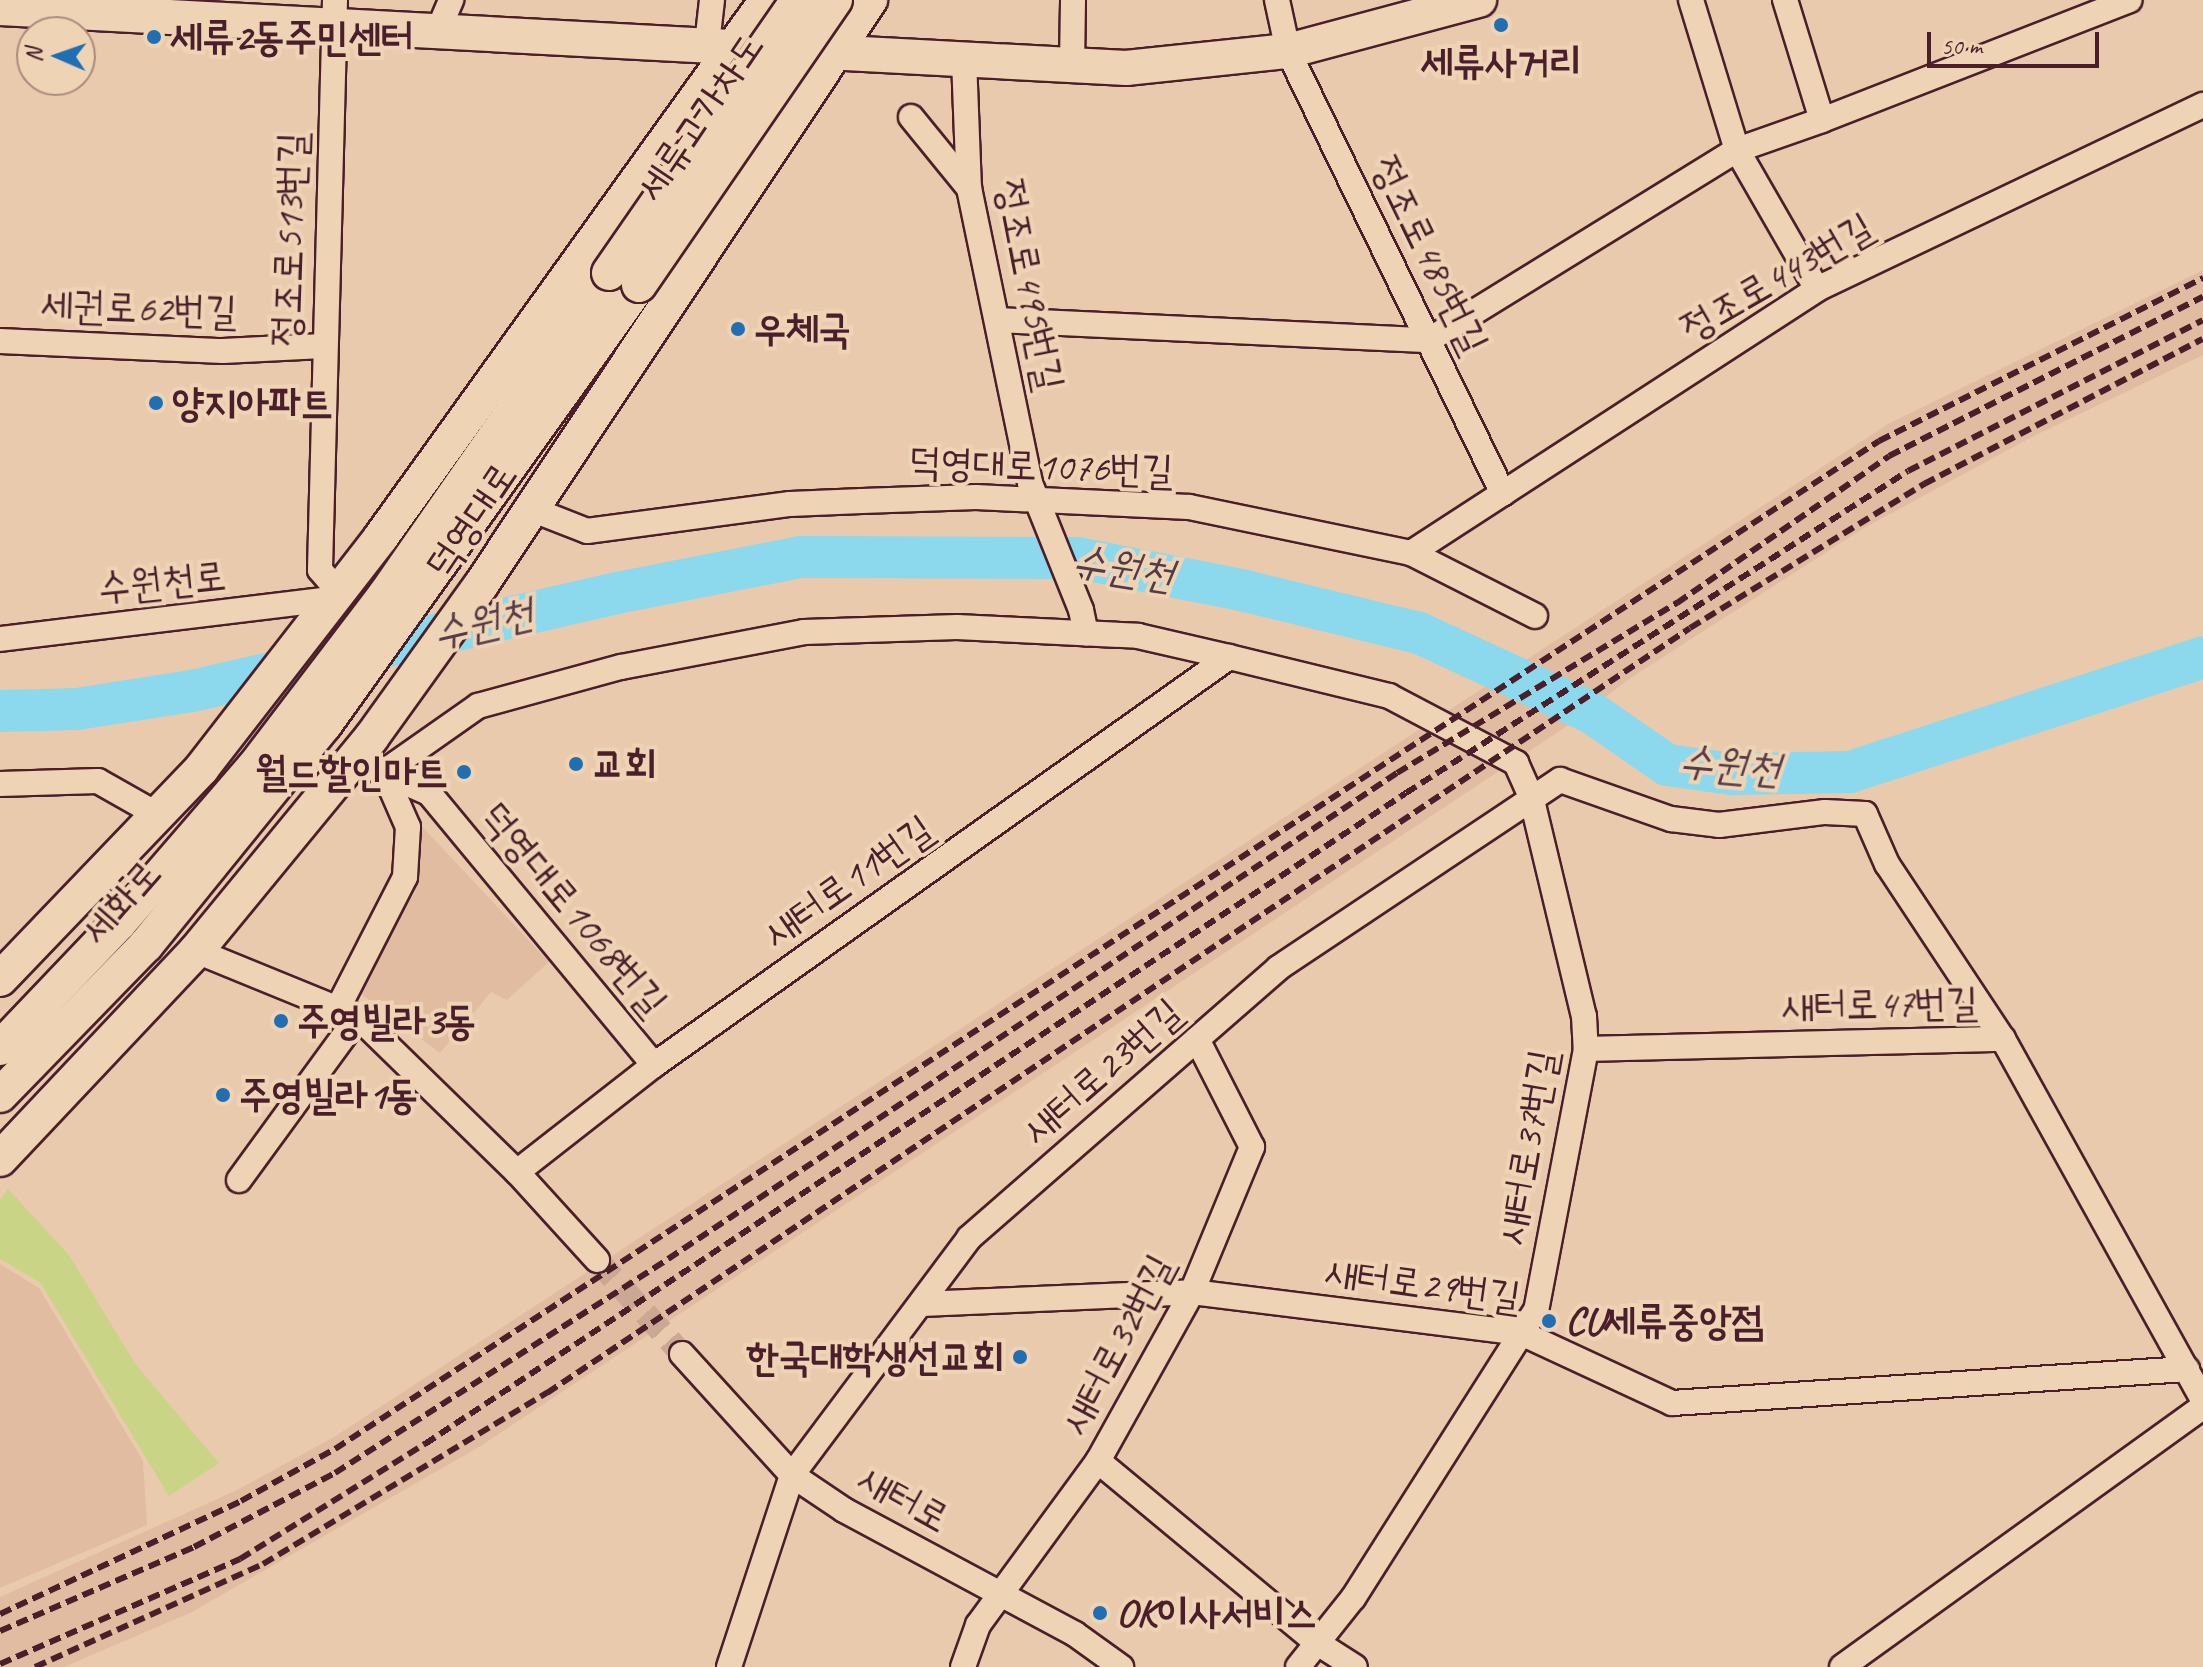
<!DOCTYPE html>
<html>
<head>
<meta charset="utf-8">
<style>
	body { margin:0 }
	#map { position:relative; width:2203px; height:1667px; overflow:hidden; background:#eacaad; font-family:Caveat,"Poor Story",sans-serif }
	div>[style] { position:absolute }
	.built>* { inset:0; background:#e1bca1 }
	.green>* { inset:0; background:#c9d487 }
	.river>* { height:42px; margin:-21px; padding:0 21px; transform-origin:21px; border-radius:21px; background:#8cd8ec }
	.street-tunnel>* { height:24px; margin-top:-12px; transform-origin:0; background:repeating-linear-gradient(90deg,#caa893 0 24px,transparent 0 36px) }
	.roads { filter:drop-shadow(2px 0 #4a1f2b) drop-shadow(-2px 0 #4a1f2b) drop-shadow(0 2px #4a1f2b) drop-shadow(0 -2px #4a1f2b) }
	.street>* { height:24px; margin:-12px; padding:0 12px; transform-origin:12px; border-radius:12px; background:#eed3b5 }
	.secondary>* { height:34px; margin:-17px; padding:0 17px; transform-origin:17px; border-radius:17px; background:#eed3b5 }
	.rail>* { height:6px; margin-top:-3px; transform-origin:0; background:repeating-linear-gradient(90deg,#4a1f2b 0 12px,transparent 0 18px) }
	.bridges { filter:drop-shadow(2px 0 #4a1f2b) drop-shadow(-2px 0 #4a1f2b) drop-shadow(0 2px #4a1f2b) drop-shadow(0 -2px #4a1f2b) }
	.secondary-bridge>* { height:34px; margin:-17px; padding:0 17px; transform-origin:17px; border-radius:17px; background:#eed3b5 }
	.dots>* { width:22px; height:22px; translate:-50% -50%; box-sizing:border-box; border:4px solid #eed3b5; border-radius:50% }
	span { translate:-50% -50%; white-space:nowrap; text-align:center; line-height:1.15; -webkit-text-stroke:8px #eed3b5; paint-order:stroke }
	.poi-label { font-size:40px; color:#4a1f2b; font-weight:700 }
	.left { translate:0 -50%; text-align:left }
	.right { translate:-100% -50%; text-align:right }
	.street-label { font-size:40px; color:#4a1f2b }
	.water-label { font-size:42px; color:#543b48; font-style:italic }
	.north { position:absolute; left:16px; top:16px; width:80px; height:80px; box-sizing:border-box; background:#eed3b5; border:2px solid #ac8b7e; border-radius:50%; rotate:272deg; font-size:22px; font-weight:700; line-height:32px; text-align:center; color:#4a1f2b }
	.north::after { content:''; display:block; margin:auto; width:28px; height:36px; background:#1f6fb2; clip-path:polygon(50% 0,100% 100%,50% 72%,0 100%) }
	.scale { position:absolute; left:1927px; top:32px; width:172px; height:36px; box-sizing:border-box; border:4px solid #4a1f2b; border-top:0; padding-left:10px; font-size:24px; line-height:28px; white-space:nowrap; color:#4a1f2b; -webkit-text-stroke:6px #eed3b5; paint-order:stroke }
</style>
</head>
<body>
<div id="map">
	<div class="built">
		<div style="clip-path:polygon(2203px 270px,2203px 355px,2036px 435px,1864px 528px,1632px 677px,1573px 722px,479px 1447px,192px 1612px,64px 1667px,0 1667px,0 1597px,237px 1490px,334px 1437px,1888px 424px)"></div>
		<div style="clip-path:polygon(416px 820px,549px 962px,507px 1000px,491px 992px,440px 1053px,360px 993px,383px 937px,415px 893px)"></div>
		<div style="clip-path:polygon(0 1264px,39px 1288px,143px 1461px,147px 1525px,0 1588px)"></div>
	</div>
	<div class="green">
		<div style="clip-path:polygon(8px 1189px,69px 1255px,136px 1365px,219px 1463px,169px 1496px,40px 1282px,0 1259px,0 1200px)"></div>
	</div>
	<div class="river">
		<div style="left:0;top:711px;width:77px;rotate:-1.5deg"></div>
		<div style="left:77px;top:709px;width:116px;rotate:-8.9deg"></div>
		<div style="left:192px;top:691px;width:436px;rotate:-13deg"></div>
		<div style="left:617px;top:593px;width:187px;rotate:-11.1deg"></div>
		<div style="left:800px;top:557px;width:278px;rotate:0.2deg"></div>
		<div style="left:1078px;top:558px;width:166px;rotate:11.1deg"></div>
		<div style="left:1241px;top:590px;width:183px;rotate:13.6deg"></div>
		<div style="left:1419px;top:633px;width:191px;rotate:24.8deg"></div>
		<div style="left:1592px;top:713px;width:91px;rotate:34.7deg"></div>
		<div style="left:1667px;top:765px;width:65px;rotate:8deg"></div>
		<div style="left:1731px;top:774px;width:119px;rotate:-1deg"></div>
		<div style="left:1850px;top:772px;width:371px;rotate:-18deg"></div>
	</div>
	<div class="street-tunnel">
		<div style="left:597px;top:1260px;width:127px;rotate:47.9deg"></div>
	</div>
	<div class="roads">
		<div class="street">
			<div style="left:335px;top:0;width:570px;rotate:91.51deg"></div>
			<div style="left:320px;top:570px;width:29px;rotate:49deg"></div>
			<div style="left:1277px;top:0;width:52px;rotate:77.8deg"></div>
			<div style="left:1288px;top:51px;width:492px;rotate:64.1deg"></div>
			<div style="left:1691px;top:0;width:157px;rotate:73deg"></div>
			<div style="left:1737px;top:150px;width:160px;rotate:60.1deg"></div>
			<div style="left:438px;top:31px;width:34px;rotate:-67deg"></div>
			<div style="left:707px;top:44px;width:44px;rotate:-83.5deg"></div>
			<div style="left:964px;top:59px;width:129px;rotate:87.8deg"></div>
			<div style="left:969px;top:188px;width:301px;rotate:78.3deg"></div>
			<div style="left:1030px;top:483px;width:137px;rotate:68.1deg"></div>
			<div style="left:1081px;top:610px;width:24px;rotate:78deg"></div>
			<div style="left:1072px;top:65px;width:65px;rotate:-89.1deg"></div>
			<div style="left:911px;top:117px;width:92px;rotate:50.8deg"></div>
			<div style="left:1822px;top:120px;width:330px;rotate:-21.3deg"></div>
			<div style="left:998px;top:320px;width:431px;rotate:2.7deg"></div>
			<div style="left:1429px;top:340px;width:362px;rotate:-31.7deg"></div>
			<div style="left:1737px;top:150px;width:90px;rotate:-19.4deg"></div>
			<div style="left:1822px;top:120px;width:126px;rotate:-107.1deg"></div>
			<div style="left:0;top:341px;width:223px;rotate:2.6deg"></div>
			<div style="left:223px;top:351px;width:100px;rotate:-2.9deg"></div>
			<div style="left:531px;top:509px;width:60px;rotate:21.4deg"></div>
			<div style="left:587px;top:531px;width:205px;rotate:-7.6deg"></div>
			<div style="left:790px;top:504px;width:72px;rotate:-2.4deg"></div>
			<div style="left:862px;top:501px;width:114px;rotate:-2deg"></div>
			<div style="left:976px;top:497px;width:213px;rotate:2.7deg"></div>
			<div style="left:1189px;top:507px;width:227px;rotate:11.7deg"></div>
			<div style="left:1411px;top:553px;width:139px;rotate:26.9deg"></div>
			<div style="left:1411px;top:553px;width:484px;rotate:-33deg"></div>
			<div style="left:1817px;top:289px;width:428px;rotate:-25.5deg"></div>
			<div style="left:0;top:639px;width:334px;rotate:-6.9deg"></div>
			<div style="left:370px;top:767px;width:64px;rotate:23.8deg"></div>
			<div style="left:429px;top:793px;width:353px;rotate:50.4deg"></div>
			<div style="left:384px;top:772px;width:115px;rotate:-35.1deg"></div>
			<div style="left:478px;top:706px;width:148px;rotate:-15.3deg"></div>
			<div style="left:621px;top:667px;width:186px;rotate:-10.8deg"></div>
			<div style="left:804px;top:632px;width:153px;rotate:-1.9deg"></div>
			<div style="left:957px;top:627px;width:181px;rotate:2.8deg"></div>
			<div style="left:1138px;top:636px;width:93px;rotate:13deg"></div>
			<div style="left:1229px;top:657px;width:165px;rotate:13.7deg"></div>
			<div style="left:1389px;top:696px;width:144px;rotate:27.8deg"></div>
			<div style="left:1516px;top:763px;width:36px;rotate:66deg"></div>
			<div style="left:1531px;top:796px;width:226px;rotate:76.5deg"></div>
			<div style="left:1584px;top:1016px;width:33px;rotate:87deg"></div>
			<div style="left:1586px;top:1049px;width:266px;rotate:100.8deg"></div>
			<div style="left:1536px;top:1310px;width:341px;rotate:122.4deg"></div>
			<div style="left:1353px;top:1598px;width:88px;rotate:128.6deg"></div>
			<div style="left:0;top:784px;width:98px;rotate:-1.8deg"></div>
			<div style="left:98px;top:781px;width:69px;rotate:29.5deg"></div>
			<div style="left:196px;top:951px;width:175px;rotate:22.2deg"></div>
			<div style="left:358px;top:1017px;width:222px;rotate:44.3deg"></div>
			<div style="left:517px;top:1172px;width:119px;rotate:47.7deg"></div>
			<div style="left:338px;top:1008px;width:147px;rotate:-62.9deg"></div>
			<div style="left:405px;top:877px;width:50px;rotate:-86.6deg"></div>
			<div style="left:408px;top:827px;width:60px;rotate:-113.6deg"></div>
			<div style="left:1586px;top:1049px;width:417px;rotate:-1.4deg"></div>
			<div style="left:2003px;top:1039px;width:413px;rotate:61deg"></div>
			<div style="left:517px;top:1172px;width:174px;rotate:-38deg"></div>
			<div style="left:654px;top:1065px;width:705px;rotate:-35.36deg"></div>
			<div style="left:239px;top:1180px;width:202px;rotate:-53.9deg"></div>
			<div style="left:922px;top:1304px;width:270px;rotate:-2.5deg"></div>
			<div style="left:1192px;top:1292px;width:332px;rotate:7.1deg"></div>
			<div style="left:1521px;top:1333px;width:166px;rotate:24.9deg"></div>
			<div style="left:1672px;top:1403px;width:516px;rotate:-3.78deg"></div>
			<div style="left:682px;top:1354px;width:164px;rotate:47.7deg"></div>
			<div style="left:792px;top:1475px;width:63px;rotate:33.9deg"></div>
			<div style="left:844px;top:1510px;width:262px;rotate:28.2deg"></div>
			<div style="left:1075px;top:1634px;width:57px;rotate:35.7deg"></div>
			<div style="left:1098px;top:1461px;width:283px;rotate:39.7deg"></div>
			<div style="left:1316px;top:1642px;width:46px;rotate:32.7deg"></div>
			<div style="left:729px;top:1667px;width:202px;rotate:-71.8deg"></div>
			<div style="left:792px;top:1475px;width:296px;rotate:-53.2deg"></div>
			<div style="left:969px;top:1238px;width:410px;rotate:-41.1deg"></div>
			<div style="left:1278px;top:968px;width:339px;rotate:-33.7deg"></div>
			<div style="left:1560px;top:780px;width:118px;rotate:19.4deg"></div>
			<div style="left:1671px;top:819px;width:48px;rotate:7.1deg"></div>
			<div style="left:1719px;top:825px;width:107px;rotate:-7deg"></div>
			<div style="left:1825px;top:812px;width:40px;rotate:2.9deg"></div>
			<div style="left:1865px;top:814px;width:55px;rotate:66.3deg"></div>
			<div style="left:1887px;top:864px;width:210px;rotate:56.5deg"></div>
			<div style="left:963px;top:1667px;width:45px;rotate:-70.3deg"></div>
			<div style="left:978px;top:1625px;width:203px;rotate:-53.8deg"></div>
			<div style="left:1098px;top:1461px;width:193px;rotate:-60.9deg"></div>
			<div style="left:1192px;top:1292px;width:157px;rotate:-67.5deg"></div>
			<div style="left:1252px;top:1147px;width:121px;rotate:-117deg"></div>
			<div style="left:1842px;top:1667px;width:445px;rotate:-35.8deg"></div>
		</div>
		<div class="secondary">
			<div style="left:0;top:8px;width:1128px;rotate:3.05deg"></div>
			<div style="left:1126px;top:68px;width:163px;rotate:-6deg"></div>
			<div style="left:1288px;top:51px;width:198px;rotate:-15deg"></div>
			<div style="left:0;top:979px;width:292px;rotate:-46.2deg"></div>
			<div style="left:202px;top:768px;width:292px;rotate:-52.2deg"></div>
			<div style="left:381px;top:537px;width:661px;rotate:-54.29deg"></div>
			<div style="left:0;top:1048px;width:174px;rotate:-46.4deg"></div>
			<div style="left:120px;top:922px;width:205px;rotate:-49.2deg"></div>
			<div style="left:254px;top:767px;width:216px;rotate:-52.7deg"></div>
			<div style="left:385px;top:595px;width:392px;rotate:-55.2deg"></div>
			<div style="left:0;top:1095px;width:209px;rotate:-45.8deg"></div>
			<div style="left:146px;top:945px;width:284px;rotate:-51deg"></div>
			<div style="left:325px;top:724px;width:540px;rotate:-54.43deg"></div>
			<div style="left:0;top:1159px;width:286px;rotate:-46.7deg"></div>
			<div style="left:196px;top:951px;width:276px;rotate:-50.6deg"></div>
			<div style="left:371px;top:738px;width:188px;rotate:-54.3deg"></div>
			<div style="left:481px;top:585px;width:703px;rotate:-56.38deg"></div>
		</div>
	</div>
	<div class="rail">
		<div style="left:0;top:1614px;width:266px;rotate:-25.1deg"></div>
		<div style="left:241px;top:1501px;width:107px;rotate:-29deg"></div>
		<div style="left:335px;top:1449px;width:1844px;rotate:-33.14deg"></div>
		<div style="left:1879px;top:441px;width:363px;rotate:-26.7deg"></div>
		<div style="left:0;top:1631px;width:211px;rotate:-23.4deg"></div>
		<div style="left:194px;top:1547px;width:159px;rotate:-27.7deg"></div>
		<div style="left:335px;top:1473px;width:396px;rotate:-32.7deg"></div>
		<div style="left:668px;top:1259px;width:876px;rotate:-33.69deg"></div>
		<div style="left:1397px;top:773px;width:328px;rotate:-31.3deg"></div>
		<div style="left:1677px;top:603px;width:258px;rotate:-34.7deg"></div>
		<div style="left:1889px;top:456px;width:352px;rotate:-26.9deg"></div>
		<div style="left:0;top:1664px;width:262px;rotate:-23.6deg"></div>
		<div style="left:240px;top:1559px;width:218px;rotate:-31.9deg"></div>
		<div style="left:425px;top:1444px;width:1177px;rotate:-33.57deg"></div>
		<div style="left:1406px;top:793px;width:596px;rotate:-32.68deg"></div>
		<div style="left:1908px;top:471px;width:331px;rotate:-27.1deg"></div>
		<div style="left:35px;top:1667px;width:250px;rotate:-24.3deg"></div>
		<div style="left:263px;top:1564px;width:332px;rotate:-31.1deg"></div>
		<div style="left:547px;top:1393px;width:1375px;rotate:-33.79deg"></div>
		<div style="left:1690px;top:628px;width:275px;rotate:-31.6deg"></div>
		<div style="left:1924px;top:484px;width:314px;rotate:-27.5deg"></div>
	</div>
	<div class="bridges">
		<div class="secondary-bridge">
			<div style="left:609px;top:273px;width:332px;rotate:-55.3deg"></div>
			<div style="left:639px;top:285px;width:346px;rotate:-55.5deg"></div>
		</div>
	</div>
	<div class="dots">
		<div style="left:1501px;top:25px;background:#1f6fb2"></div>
		<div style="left:154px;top:37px;background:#1f6fb2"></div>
		<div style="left:738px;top:329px;background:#1f6fb2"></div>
		<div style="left:156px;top:403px;background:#1f6fb2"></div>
		<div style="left:576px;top:764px;background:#1f6fb2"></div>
		<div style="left:464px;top:772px;background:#1f6fb2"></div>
		<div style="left:281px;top:1021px;background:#1f6fb2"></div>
		<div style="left:223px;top:1095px;background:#1f6fb2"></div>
		<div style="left:1549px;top:1321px;background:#1f6fb2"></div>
		<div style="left:1020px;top:1357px;background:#1f6fb2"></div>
		<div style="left:1100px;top:1613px;background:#1f6fb2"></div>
	</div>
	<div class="poi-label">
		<span class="left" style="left:170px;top:37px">세류2동주민센터</span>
		<span style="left:1501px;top:62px">세류사거리</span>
		<span class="left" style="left:754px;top:329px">우체국</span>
		<span class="left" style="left:172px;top:403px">양지아파트</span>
		<span class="left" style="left:592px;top:764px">교회</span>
		<span class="right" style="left:448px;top:772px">월드할인마트</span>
		<span class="left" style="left:297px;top:1021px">주영빌라3동</span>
		<span class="left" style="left:239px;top:1095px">주영빌라1동</span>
		<span class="left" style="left:1565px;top:1321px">CU세류중앙점</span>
		<span class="right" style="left:1004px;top:1357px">한국대학생선교회</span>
		<span class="left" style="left:1116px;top:1613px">OK이사서비스</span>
	</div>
	<div class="street-label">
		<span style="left:700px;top:117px;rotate:-56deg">세류고가차도</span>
		<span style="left:289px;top:239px;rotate:-88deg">정조로513번길</span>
		<span style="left:1430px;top:255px;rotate:64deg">정조로485번길</span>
		<span style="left:1777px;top:277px;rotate:-30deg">정조로443번길</span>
		<span style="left:1030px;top:285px;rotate:79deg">정조로495번길</span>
		<span style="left:139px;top:308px;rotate:2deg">세권로62번길</span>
		<span style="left:1041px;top:466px;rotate:2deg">덕영대로1076번길</span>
		<span style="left:471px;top:520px;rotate:-56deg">덕영대로</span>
		<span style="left:162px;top:582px;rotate:-6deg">수원천로</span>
		<span style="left:848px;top:881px;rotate:-35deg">새터로11번길</span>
		<span style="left:121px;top:902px;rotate:-49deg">세화로</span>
		<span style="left:574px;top:909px;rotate:50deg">덕영대로1068번길</span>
		<span style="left:1880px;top:1004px;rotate:-1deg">새터로47번길</span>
		<span style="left:1102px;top:1071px;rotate:-41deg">새터로23번길</span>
		<span style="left:1527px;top:1147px;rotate:-80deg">새터로37번길</span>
		<span style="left:1423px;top:1284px;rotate:8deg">새터로29번길</span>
		<span style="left:1117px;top:1344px;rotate:-62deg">새터로32번길</span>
		<span style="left:904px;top:1498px;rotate:29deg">새터로</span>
	</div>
	<div class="water-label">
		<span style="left:1123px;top:569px;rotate:9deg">수원천</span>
		<span style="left:483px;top:624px;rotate:-13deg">수원천</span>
		<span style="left:1730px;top:766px;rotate:5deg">수원천</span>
	</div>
	<div class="north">N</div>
	<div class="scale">50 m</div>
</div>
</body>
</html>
